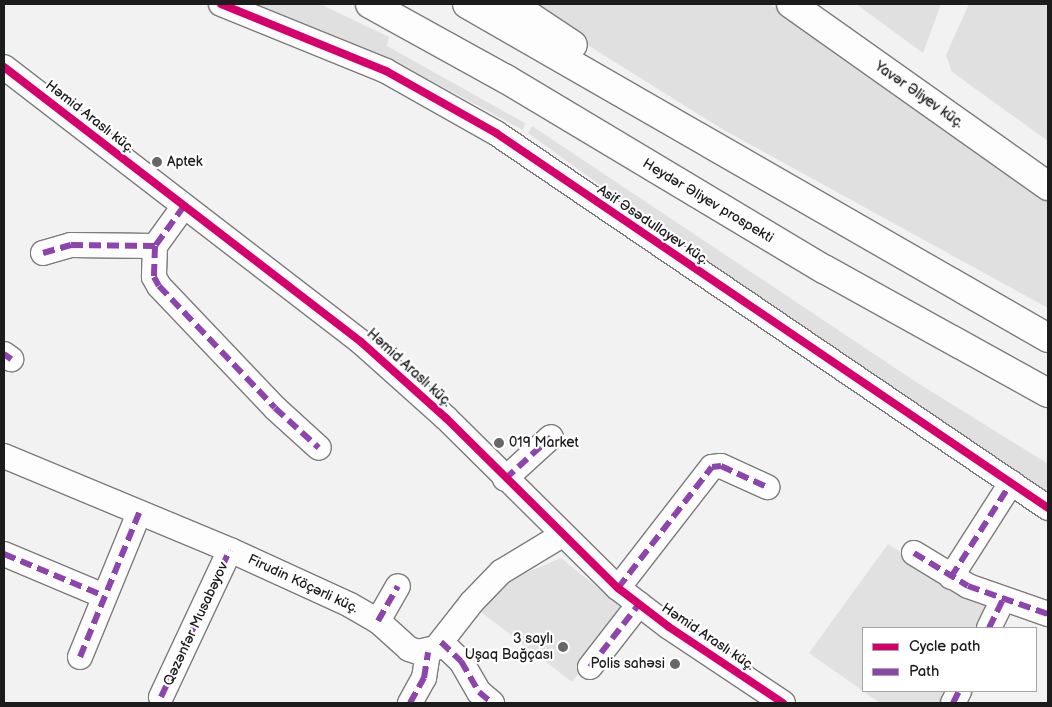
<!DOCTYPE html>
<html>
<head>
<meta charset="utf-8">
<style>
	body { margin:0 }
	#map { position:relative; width:1052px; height:707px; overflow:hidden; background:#f2f2f2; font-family:"Balsamiq Sans",sans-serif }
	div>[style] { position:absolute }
	.built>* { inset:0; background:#e1e1e1 }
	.green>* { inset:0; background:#e0e0e0 }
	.roads { filter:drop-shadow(1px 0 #7c7c7c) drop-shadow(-1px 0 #7c7c7c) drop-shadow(0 1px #7c7c7c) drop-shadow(0 -1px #7c7c7c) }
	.minor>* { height:24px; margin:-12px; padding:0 12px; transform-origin:12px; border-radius:12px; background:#fdfdfd }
	.major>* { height:28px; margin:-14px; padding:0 14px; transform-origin:14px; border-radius:14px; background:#fdfdfd }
	.highway>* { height:28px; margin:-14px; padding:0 14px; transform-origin:14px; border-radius:14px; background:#fdfdfd }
	.quiet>* { height:6px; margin-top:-3px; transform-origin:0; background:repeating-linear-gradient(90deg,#8e44ad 0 12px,transparent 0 18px) }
	.cycleway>* { height:8px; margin:-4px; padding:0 4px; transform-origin:4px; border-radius:4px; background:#d6006c }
	.dots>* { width:14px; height:14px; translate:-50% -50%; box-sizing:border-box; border:2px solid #fff; border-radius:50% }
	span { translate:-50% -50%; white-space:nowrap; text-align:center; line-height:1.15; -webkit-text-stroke:4.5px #fff; paint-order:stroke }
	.street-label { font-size:14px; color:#1c1c1c }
	.poi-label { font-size:14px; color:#1c1c1c }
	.left { translate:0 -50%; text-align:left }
	.right { translate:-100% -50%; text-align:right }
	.frame { position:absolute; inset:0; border:5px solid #1c1c1c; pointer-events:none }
	.legend { position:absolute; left:862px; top:627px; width:175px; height:65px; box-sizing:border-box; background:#fff; border:1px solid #a4a4a4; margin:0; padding:6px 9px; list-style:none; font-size:15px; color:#1c1c1c }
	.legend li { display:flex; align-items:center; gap:10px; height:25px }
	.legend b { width:25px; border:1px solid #a4a4a4 }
</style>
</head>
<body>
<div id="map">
	<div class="built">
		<div style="clip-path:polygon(888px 544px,989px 607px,979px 628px,863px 628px,863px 691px,950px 691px,944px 703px,880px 703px,809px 653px)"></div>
		<div style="clip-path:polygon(561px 558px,628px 612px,572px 682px,481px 612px,502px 583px)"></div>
	</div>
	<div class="green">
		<div style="clip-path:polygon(248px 4px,320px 4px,389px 37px,387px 46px,525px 123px,523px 130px,391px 59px)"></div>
		<div style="clip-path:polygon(522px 4px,770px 4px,1048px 201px,1048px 308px,722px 129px)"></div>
		<div style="clip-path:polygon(856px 4px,941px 4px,923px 53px)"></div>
		<div style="clip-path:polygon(969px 4px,1044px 4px,1048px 7px,1048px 141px,952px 72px,946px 55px)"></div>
		<div style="clip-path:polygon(532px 126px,916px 382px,1048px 464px,1048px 497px,672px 237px,528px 133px)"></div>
	</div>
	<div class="roads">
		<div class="minor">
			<div style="left:221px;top:4px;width:178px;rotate:22.1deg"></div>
			<div style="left:386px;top:71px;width:126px;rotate:29.4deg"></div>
			<div style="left:496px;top:133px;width:667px;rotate:34.19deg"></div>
			<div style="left:4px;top:67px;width:451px;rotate:37.6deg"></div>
			<div style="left:361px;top:342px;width:114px;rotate:41.8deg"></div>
			<div style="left:446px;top:418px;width:242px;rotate:44.7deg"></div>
			<div style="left:618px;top:588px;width:64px;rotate:37.4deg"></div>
			<div style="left:669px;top:627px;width:137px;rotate:33.7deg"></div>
			<div style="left:184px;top:206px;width:49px;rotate:125.9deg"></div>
			<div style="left:155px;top:246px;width:31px;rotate:92deg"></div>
			<div style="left:154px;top:277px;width:10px;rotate:61deg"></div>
			<div style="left:159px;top:286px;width:168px;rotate:46.4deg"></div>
			<div style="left:275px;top:408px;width:59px;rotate:42.3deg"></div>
			<div style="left:43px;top:253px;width:29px;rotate:-16deg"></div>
			<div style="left:71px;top:245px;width:84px;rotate:0.7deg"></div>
			<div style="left:4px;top:354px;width:9px;rotate:36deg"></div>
			<div style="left:4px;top:456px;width:245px;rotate:22.6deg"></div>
			<div style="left:230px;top:550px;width:132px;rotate:24.6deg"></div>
			<div style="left:350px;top:605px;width:32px;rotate:30deg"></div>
			<div style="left:378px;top:621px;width:42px;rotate:42.1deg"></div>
			<div style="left:409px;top:649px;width:9px;rotate:18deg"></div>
			<div style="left:418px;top:652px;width:18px;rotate:-13deg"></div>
			<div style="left:436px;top:648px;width:58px;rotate:-52deg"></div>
			<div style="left:472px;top:602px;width:42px;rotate:-46deg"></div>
			<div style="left:501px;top:572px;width:71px;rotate:-31.2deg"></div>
			<div style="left:505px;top:479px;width:62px;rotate:-42.4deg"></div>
			<div style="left:914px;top:553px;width:63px;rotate:31.4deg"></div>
			<div style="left:968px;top:586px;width:85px;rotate:19.3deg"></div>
			<div style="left:4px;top:554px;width:108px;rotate:22.8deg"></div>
			<div style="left:951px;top:577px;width:112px;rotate:-57.4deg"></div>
			<div style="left:618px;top:588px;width:153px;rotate:-52.2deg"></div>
			<div style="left:712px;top:467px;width:9px;rotate:-6deg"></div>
			<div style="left:721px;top:466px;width:51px;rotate:24.5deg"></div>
			<div style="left:378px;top:621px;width:40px;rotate:-60.3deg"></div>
			<div style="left:989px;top:628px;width:32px;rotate:-64deg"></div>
			<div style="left:441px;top:642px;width:28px;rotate:44deg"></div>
			<div style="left:461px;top:661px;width:36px;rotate:60deg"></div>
			<div style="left:479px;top:692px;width:17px;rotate:40deg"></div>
			<div style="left:80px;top:657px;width:156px;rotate:-67.7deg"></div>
			<div style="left:590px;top:667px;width:80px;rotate:-52.1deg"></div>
			<div style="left:161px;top:697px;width:162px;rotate:-64.9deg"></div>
			<div style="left:410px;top:703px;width:29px;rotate:-61deg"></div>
			<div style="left:424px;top:678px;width:26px;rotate:-81deg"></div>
			<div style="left:953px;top:703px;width:13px;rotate:-63deg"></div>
		</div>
		<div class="major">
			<div style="left:791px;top:4px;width:315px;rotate:35.3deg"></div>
		</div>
		<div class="highway">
			<div style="left:370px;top:4px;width:155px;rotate:28.9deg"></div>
			<div style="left:506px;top:79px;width:370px;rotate:30.9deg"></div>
			<div style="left:824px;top:269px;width:256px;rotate:29deg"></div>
			<div style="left:467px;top:4px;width:670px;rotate:29.89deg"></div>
			<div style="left:511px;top:4px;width:74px;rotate:33.5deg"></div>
		</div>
	</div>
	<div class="quiet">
		<div style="left:184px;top:206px;width:49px;rotate:125.9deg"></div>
		<div style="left:155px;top:246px;width:31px;rotate:92deg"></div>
		<div style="left:154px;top:277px;width:10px;rotate:61deg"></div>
		<div style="left:159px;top:286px;width:168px;rotate:46.4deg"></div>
		<div style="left:275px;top:408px;width:59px;rotate:42.3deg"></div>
		<div style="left:43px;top:253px;width:29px;rotate:-16deg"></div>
		<div style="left:71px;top:245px;width:84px;rotate:0.7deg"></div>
		<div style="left:4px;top:354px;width:9px;rotate:36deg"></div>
		<div style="left:505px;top:479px;width:62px;rotate:-42.4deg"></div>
		<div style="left:914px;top:553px;width:63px;rotate:31.4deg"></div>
		<div style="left:968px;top:586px;width:85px;rotate:19.3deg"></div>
		<div style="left:4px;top:554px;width:108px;rotate:22.8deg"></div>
		<div style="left:951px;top:577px;width:112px;rotate:-57.4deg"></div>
		<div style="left:618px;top:588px;width:153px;rotate:-52.2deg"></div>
		<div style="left:712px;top:467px;width:9px;rotate:-6deg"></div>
		<div style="left:721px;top:466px;width:51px;rotate:24.5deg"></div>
		<div style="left:378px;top:621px;width:40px;rotate:-60.3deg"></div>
		<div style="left:989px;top:628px;width:32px;rotate:-64deg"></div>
		<div style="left:441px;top:642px;width:28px;rotate:44deg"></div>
		<div style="left:461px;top:661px;width:36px;rotate:60deg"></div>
		<div style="left:479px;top:692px;width:17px;rotate:40deg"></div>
		<div style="left:80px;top:657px;width:156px;rotate:-67.7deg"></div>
		<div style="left:590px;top:667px;width:80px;rotate:-52.1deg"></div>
		<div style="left:161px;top:697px;width:162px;rotate:-64.9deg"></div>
		<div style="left:410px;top:703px;width:29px;rotate:-61deg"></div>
		<div style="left:424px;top:678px;width:26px;rotate:-81deg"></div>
		<div style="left:953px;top:703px;width:13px;rotate:-63deg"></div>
	</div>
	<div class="cycleway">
		<div style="left:221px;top:4px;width:178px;rotate:22.1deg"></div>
		<div style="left:386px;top:71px;width:126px;rotate:29.4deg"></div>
		<div style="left:496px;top:133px;width:667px;rotate:34.19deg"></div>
		<div style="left:4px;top:67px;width:451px;rotate:37.6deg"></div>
		<div style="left:361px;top:342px;width:114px;rotate:41.8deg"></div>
		<div style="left:446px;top:418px;width:242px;rotate:44.7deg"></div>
		<div style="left:618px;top:588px;width:64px;rotate:37.4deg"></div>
		<div style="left:669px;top:627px;width:137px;rotate:33.7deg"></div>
	</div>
	<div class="dots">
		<div style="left:157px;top:162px;background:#676767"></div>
		<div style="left:499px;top:443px;background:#676767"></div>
		<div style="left:563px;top:647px;background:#676767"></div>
		<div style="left:675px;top:664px;background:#676767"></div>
	</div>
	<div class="street-label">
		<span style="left:919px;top:95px;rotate:35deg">Yavər Əliyev küç.</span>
		<span style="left:90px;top:117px;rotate:38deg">Həmid Araslı küç.</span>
		<span style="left:708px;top:201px;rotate:31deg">Heydər Əliyev prospekti</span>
		<span style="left:653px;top:225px;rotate:34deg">Asif Əsədullayev küç.</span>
		<span style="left:409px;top:368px;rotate:42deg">Həmid Araslı küç.</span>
		<span style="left:303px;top:584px;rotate:25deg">Firudin Köçərli küç.</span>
		<span style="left:196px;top:624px;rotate:-65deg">Qəzənfər Musabəyov</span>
		<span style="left:708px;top:637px;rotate:34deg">Həmid Araslı küç.</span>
	</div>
	<div class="poi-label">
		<span class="left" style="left:167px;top:162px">Aptek</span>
		<span class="left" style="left:509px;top:443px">019 Market</span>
		<span class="right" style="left:553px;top:647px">3 saylı<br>Uşaq Bağçası</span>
		<span class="right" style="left:665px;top:664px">Polis sahəsi</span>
	</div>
	<div class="frame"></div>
	<ul class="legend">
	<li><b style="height:6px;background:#d6006c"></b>Cycle path</li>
	<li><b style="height:6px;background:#8e44ad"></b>Path</li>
	</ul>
</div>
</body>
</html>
